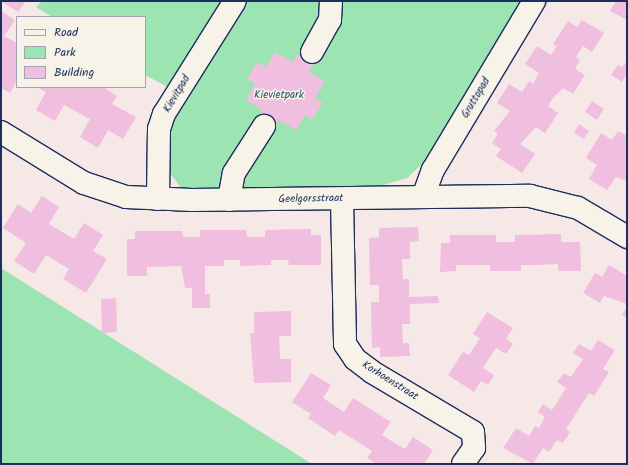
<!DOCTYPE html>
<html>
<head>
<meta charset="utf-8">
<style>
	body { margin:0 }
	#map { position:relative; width:628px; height:465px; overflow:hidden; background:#f6e8e6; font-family:Kalam,sans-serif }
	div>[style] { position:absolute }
	.green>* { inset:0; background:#9ce4b1 }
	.building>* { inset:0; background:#f0bede }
	.roads { filter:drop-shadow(1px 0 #1b2f5e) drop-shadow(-1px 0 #1b2f5e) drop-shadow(0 1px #1b2f5e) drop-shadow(0 -1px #1b2f5e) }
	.minor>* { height:22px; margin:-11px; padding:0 11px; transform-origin:11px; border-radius:11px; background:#f7f3e8 }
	span { translate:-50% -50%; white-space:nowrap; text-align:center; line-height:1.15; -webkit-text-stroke:3px #f7f3e8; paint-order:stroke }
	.street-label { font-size:11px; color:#1b2f5e }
	.park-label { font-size:11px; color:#35536f }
	.frame { position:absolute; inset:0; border:2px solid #1b2f5e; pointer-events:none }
	.legend { position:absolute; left:16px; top:16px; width:130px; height:72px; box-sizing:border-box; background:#f7f3e8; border:1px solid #9fa5b1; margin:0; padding:5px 7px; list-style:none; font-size:12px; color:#1b2f5e }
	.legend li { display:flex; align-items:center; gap:8px; height:20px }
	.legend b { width:20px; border:1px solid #9fa5b1 }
</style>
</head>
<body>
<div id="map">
	<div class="green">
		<div style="clip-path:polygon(42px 1px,522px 1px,424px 162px,407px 178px,383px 185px,346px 189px,181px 188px,170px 173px,168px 131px,185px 96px,145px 75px,145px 17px,52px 17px,36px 7px)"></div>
		<div style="clip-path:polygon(1px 268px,312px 464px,1px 464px)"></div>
	</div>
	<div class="building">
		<div style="clip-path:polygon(1px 1px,24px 1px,25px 2px,18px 12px)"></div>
		<div style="clip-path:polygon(616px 1px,627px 1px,627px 20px,610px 11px)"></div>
		<div style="clip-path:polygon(1px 11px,15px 20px,4px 36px,17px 43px,17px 81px,10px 93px,1px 88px)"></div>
		<div style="clip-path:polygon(582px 20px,604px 33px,592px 52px,583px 46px,576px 57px,580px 60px,575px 69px,585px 75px,573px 94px,563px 88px,553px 98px,548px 106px,558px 113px,545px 133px,536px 127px,520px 144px,535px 154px,522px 173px,496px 156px,501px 149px,492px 143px,498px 134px,494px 131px,510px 111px,497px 103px,509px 84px,522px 92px,529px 81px,533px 84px,539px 73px,525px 64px,537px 46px,551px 55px,557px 46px,553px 44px,568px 21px,577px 27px)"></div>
		<div style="clip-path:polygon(275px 52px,293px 62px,297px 54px,313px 64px,309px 72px,325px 81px,315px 98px,323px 103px,312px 120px,305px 115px,296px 130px,279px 120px,274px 129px,257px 118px,262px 110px,246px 100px,255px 84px,247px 79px,257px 62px,266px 67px)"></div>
		<div style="clip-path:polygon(627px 61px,627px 74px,622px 82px,611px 75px,618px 65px,622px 67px)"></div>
		<div style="clip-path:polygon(37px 87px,103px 87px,117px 96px,112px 104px,136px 117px,123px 139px,108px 130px,98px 148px,80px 137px,90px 119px,64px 105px,55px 121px,36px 110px,46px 92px)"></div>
		<div style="clip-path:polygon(592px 101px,604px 109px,597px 120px,585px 112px)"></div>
		<div style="clip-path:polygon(579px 124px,589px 131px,584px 139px,574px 133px)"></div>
		<div style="clip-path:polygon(618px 131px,627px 136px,627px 181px,616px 177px,607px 190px,589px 179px,597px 165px,586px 158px,601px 133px,612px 140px)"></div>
		<div style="clip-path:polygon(42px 196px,59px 207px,49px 224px,74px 239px,84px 223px,103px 235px,93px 251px,107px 259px,86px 293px,63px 279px,69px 269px,46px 255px,34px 274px,14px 261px,26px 243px,3px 228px,18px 204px,31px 213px)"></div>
		<div style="clip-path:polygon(418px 227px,419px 241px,410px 242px,410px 259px,402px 259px,403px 279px,409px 279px,409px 297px,438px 296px,439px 303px,410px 304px,410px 324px,402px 324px,403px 343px,409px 343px,410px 356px,380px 357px,380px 347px,372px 348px,371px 302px,379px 302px,379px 285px,370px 285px,369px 238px,379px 237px,379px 228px)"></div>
		<div style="clip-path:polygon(311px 229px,311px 235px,321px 235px,321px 265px,289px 265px,288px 260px,271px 260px,271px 265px,240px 266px,240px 260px,224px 260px,224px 266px,205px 266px,205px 294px,210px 294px,210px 308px,192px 308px,192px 288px,185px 288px,181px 266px,147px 267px,147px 276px,127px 276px,127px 239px,135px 239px,135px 231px,182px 231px,183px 237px,200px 237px,200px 230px,246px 230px,247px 237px,265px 237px,265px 230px)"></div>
		<div style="clip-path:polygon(561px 234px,561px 242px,580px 242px,581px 271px,558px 271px,558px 264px,537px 265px,521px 265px,521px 271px,490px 271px,490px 265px,456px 265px,456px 271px,440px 272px,441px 243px,450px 243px,450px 235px,496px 235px,496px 242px,515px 242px,515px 235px)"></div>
		<div style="clip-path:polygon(609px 265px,627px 276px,627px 304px,604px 296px,600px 303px,583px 293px,595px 273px,602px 277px)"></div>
		<div style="clip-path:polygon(116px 298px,117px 332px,102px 333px,101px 299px)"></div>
		<div style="clip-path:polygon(627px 307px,627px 318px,622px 315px)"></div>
		<div style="clip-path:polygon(291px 311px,291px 336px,279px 336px,280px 359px,291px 359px,291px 382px,254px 383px,250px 333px,254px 333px,254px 312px)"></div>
		<div style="clip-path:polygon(487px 312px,513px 328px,506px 339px,513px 344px,506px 354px,496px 348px,483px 368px,494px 375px,488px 385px,481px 381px,474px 392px,448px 375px,463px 352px,469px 355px,480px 338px,473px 334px)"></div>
		<div style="clip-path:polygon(598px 340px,615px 350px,603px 369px,609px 372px,594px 396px,589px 393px,566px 429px,570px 432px,563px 443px,557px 440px,549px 452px,543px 448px,533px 464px,503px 448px,516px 428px,529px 436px,535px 426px,539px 428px,545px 417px,538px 412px,543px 404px,552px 410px,566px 388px,557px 382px,564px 373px,571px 377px,583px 359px,573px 353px,579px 344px,591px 351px)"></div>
		<div style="clip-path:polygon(311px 373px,331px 385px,323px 398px,344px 412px,353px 398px,391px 422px,382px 435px,393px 442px,405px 449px,413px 437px,433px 450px,424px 464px,377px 464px,367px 458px,372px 451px,339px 430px,335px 436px,308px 418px,311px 414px,292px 402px)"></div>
	</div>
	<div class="roads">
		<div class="minor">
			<div style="left:312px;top:52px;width:37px;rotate:-61deg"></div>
			<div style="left:330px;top:20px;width:19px;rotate:-87deg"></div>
			<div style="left:1px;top:132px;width:97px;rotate:31.6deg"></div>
			<div style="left:84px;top:183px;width:44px;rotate:18.4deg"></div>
			<div style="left:126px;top:197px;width:66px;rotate:2.6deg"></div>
			<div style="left:192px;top:200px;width:338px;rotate:-0.7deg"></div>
			<div style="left:530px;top:196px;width:49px;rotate:14deg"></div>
			<div style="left:578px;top:208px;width:57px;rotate:30.6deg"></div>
			<div style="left:423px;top:197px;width:29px;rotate:-70deg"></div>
			<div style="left:433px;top:170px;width:197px;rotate:-59.1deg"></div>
			<div style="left:158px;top:199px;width:70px;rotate:-89.2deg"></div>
			<div style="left:159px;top:129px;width:16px;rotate:-72deg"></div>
			<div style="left:164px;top:114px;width:133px;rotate:-57.9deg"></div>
			<div style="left:342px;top:199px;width:145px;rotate:88.8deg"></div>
			<div style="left:345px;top:344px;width:18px;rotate:56deg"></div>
			<div style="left:355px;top:359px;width:21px;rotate:37deg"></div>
			<div style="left:372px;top:372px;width:117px;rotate:30.7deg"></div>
			<div style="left:473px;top:432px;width:16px;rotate:86deg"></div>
			<div style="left:474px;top:448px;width:19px;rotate:125deg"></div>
			<div style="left:229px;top:200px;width:27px;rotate:-80deg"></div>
			<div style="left:234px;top:173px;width:56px;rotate:-57.4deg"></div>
		</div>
	</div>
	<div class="street-label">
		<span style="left:177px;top:94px;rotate:-59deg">Kievitpad</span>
		<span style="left:476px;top:98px;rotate:-59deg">Gruttopad</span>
		<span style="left:311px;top:199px;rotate:-1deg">Geelgorsstraat</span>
		<span style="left:390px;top:381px;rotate:32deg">Korhoenstraat</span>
	</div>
	<div class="park-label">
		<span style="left:279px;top:95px">Kievietpark</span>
	</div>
	<div class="frame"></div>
	<ul class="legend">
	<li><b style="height:5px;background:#f7f3e8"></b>Road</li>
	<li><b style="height:11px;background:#9ce4b1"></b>Park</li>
	<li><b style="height:11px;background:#f0bede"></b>Building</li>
	</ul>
</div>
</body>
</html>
